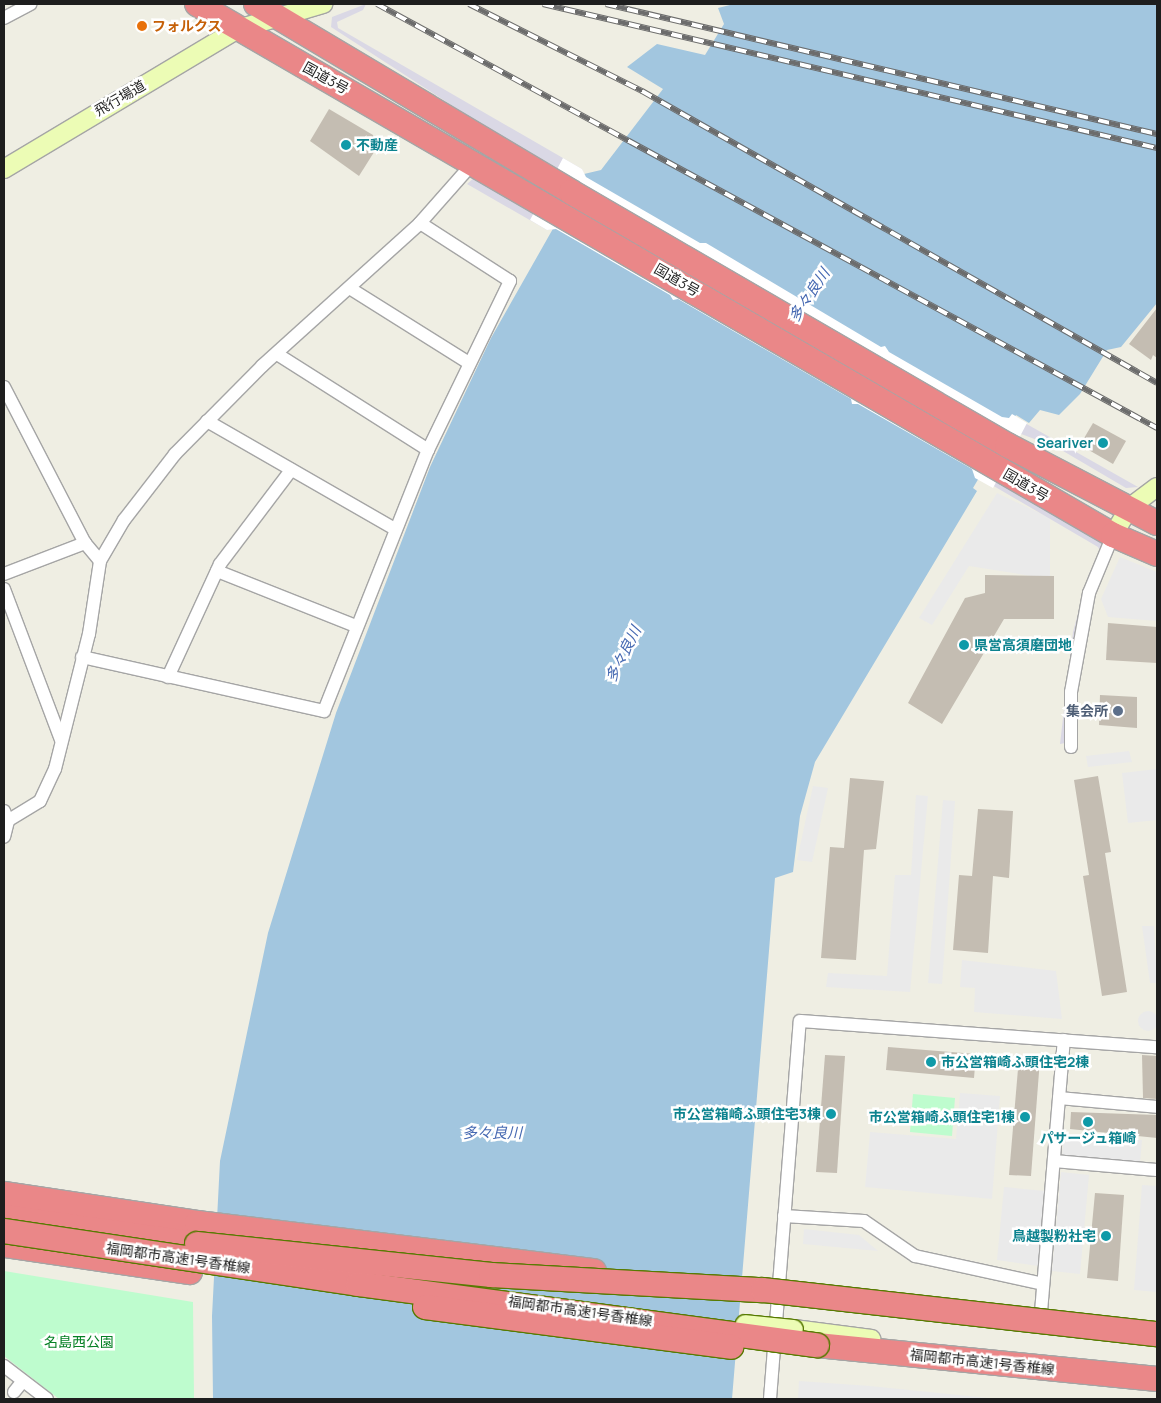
<!DOCTYPE html>
<html>
<head>
<meta charset="utf-8">
<style>
	body { margin:0 }
	#map { position:relative; width:1161px; height:1403px; overflow:hidden; background:#efeee3; font-family:Manrope,"Noto Sans JP",sans-serif }
	div>[style] { position:absolute }
	.park>* { inset:0; background:#befcce }
	.parking>* { inset:0; background:#eaeaea }
	.round { border-radius:50% }
	.plaza>* { inset:0; background:#dad8e5 }
	.water>* { inset:0; background:#a2c6df }
	.pier>* { inset:0; background:#fff }
	.building>* { inset:0; background:#c4bdb2 }
	.roads { filter:drop-shadow(1px 0 #a5a5a5) drop-shadow(-1px 0 #a5a5a5) drop-shadow(0 1px #a5a5a5) drop-shadow(0 -1px #a5a5a5) }
	.street>* { height:12px; margin:-6px; padding:0 6px; transform-origin:6px; border-radius:6px; background:#fff }
	.secondary>* { height:18px; margin:-9px; padding:0 9px; transform-origin:9px; border-radius:9px; background:#ecfcb5 }
	.highway>* { height:24px; margin:-12px; padding:0 12px; transform-origin:12px; border-radius:12px; background:#ea8788 }
	.rail>* { height:5.5px; margin-top:-2.75px; transform-origin:0; background:repeating-linear-gradient(90deg,#fff 0 11px,#6c6c6c 0 22px); box-sizing:border-box; border-block:1px solid #6c6c6c }
	.bridges { filter:drop-shadow(1px 0 #577a00) drop-shadow(-1px 0 #577a00) drop-shadow(0 1px #577a00) drop-shadow(0 -1px #577a00) }
	.secondary-bridge>* { height:18px; margin:-9px; padding:0 9px; transform-origin:9px; border-radius:9px; background:#ecfcb5 }
	.highway-bridge>* { height:24px; margin:-12px; padding:0 12px; transform-origin:12px; border-radius:12px; background:#ea8788 }
	.dots>* { width:14px; height:14px; translate:-50% -50%; box-sizing:border-box; border:2px solid #fff; border-radius:50% }
	span { translate:-50% -50%; white-space:nowrap; text-align:center; line-height:1.15; -webkit-text-stroke:5px #fff; paint-order:stroke }
	.food-label { font-size:14px; color:#c56008; font-weight:700 }
	.left { translate:0 -50%; text-align:left }
	.street-label { font-size:14px; color:#1e1e1e }
	.culture-label { font-size:14px; color:#0d838f; font-weight:700 }
	.right { translate:-100% -50%; text-align:right }
	.service-label { font-size:14px; color:#4e5e75; font-weight:700 }
	.park-label { font-size:14px; color:#078126 }
	.water-label { font-size:15px; color:#4669b2; font-style:italic }
	.frame { position:absolute; inset:0; border:5px solid #1e1e1e; pointer-events:none }
</style>
</head>
<body>
<div id="map">
	<div class="park">
		<div style="clip-path:polygon(913px 1094px,955px 1098px,952px 1136px,910px 1132px)"></div>
		<div style="clip-path:polygon(4px 1271px,193px 1302px,194px 1399px,59px 1399px,4px 1356px)"></div>
	</div>
	<div class="parking">
		<div style="clip-path:polygon(997px 493px,1050px 518px,1050px 579px,969px 566px,932px 625px,919px 618px)"></div>
		<div style="clip-path:polygon(1120px 557px,1157px 572px,1157px 621px,1108px 617px,1101px 599px)"></div>
		<div style="clip-path:polygon(1129px 751px,1132px 762px,1088px 767px,1086px 756px)"></div>
		<div style="clip-path:polygon(1157px 769px,1157px 820px,1128px 823px,1122px 773px)"></div>
		<div style="clip-path:polygon(813px 786px,828px 788px,812px 862px,797px 860px)"></div>
		<div style="clip-path:polygon(916px 795px,928px 796px,910px 992px,826px 987px,828px 973px,887px 976px,895px 875px,911px 875px)"></div>
		<div style="clip-path:polygon(943px 800px,955px 801px,942px 984px,928px 983px)"></div>
		<div style="clip-path:polygon(1142px 926px,1154px 926px,1157px 983px,1150px 983px)"></div>
		<div style="clip-path:polygon(962px 960px,1056px 971px,1062px 1019px,974px 1012px,975px 988px,960px 987px)"></div>
		<div class="round" style="left:1138px;top:1011px;width:20px;height:20px"></div>
		<div style="clip-path:polygon(960px 1093px,1000px 1096px,992px 1199px,865px 1187px,870px 1132px,956px 1139px)"></div>
		<div style="clip-path:polygon(1064px 1134px,1142px 1140px,1140px 1163px,1062px 1156px)"></div>
		<div style="clip-path:polygon(1061px 1172px,1089px 1175px,1080px 1274px,1052px 1271px)"></div>
		<div style="clip-path:polygon(1142px 1185px,1157px 1186px,1157px 1292px,1134px 1290px)"></div>
		<div style="clip-path:polygon(1004px 1187px,1045px 1191px,1038px 1266px,997px 1260px)"></div>
		<div style="clip-path:polygon(804px 1229px,859px 1235px,878px 1251px,803px 1244px)"></div>
		<div style="clip-path:polygon(799px 1381px,870px 1386px,998px 1399px,798px 1399px)"></div>
	</div>
	<div class="plaza">
		<div style="clip-path:polygon(366px 4px,363px 10px,337px 22px,338px 28px,582px 169px,584px 174px,1138px 487px,1126px 488px,1058px 448px,1008px 429px,479px 123px,331px 27px,332px 17px)"></div>
		<div style="clip-path:polygon(477px 175px,1104px 536px,1065px 743px,1060px 744px,1073px 632px,1088px 576px,1100px 551px,1098px 547px,555px 229px,547px 230px,467px 184px)"></div>
	</div>
	<div class="water">
		<div style="clip-path:polygon(734px 4px,1157px 4px,1157px 303px,1121px 347px,1107px 350px,1080px 394px,1059px 415px,1040px 410px,1029px 423px,1016px 415px,973px 488px,977px 491px,815px 762px,800px 816px,793px 872px,775px 878px,732px 1399px,213px 1399px,212px 1316px,220px 1161px,268px 933px,336px 713px,430px 467px,491px 338px,584px 174px,601px 170px,663px 89px,627px 67px,657px 44px,705px 55px,724px 24px,718px 8px)"></div>
	</div>
	<div class="pier">
		<div style="clip-path:polygon(563px 158px,582px 169px,586px 177px,700px 243px,706px 243px,881px 347px,885px 346px,889px 352px,1002px 417px,1009px 418px,1012px 414px,1027px 423px,993px 488px,975px 478px,972px 469px,858px 404px,852px 404px,851px 399px,678px 299px,673px 300px,670px 295px,556px 229px,547px 230px,530px 220px)"></div>
	</div>
	<div class="building">
		<div style="clip-path:polygon(329px 109px,373px 135px,376px 149px,359px 176px,310px 141px)"></div>
		<div style="clip-path:polygon(1157px 308px,1157px 358px,1153px 355px,1151px 360px,1129px 344px)"></div>
		<div style="clip-path:polygon(1093px 423px,1126px 441px,1113px 464px,1080px 445px)"></div>
		<div style="clip-path:polygon(985px 575px,1054px 576px,1054px 619px,1004px 619px,942px 724px,908px 703px,965px 598px,985px 593px)"></div>
		<div style="clip-path:polygon(1108px 623px,1157px 627px,1157px 663px,1106px 660px)"></div>
		<div style="clip-path:polygon(1100px 695px,1137px 697px,1137px 728px,1099px 725px)"></div>
		<div style="clip-path:polygon(1098px 776px,1111px 852px,1105px 853px,1127px 992px,1102px 996px,1083px 876px,1089px 875px,1074px 780px)"></div>
		<div style="clip-path:polygon(850px 778px,884px 781px,876px 849px,864px 850px,856px 960px,821px 958px,830px 847px,844px 848px)"></div>
		<div style="clip-path:polygon(978px 809px,1013px 811px,1009px 878px,993px 876px,988px 953px,953px 950px,959px 875px,972px 876px)"></div>
		<div style="clip-path:polygon(888px 1047px,976px 1054px,974px 1078px,886px 1070px)"></div>
		<div style="clip-path:polygon(825px 1055px,845px 1056px,837px 1173px,816px 1172px)"></div>
		<div style="clip-path:polygon(1142px 1055px,1157px 1056px,1157px 1099px,1143px 1098px)"></div>
		<div style="clip-path:polygon(1019px 1057px,1040px 1059px,1031px 1176px,1009px 1175px)"></div>
		<div style="clip-path:polygon(1071px 1112px,1157px 1115px,1157px 1138px,1070px 1129px)"></div>
		<div style="clip-path:polygon(1095px 1193px,1124px 1195px,1118px 1281px,1087px 1278px)"></div>
	</div>
	<div class="roads">
		<div class="street">
			<div style="left:4px;top:18px;width:30px;rotate:-28deg"></div>
			<div style="left:351px;top:289px;width:139px;rotate:32.1deg"></div>
			<div style="left:277px;top:354px;width:179px;rotate:32.4deg"></div>
			<div style="left:4px;top:387px;width:176px;rotate:62.6deg"></div>
			<div style="left:85px;top:543px;width:23px;rotate:50deg"></div>
			<div style="left:207px;top:421px;width:217px;rotate:29.9deg"></div>
			<div style="left:217px;top:571px;width:149px;rotate:21.6deg"></div>
			<div style="left:4px;top:574px;width:87px;rotate:-20.9deg"></div>
			<div style="left:4px;top:589px;width:161px;rotate:69.3deg"></div>
			<div style="left:82px;top:657px;width:248px;rotate:12.6deg"></div>
			<div style="left:324px;top:711px;width:281px;rotate:-68.3deg"></div>
			<div style="left:428px;top:450px;width:188px;rotate:-64.1deg"></div>
			<div style="left:510px;top:281px;width:107px;rotate:-147.2deg"></div>
			<div style="left:168px;top:677px;width:124px;rotate:-65.3deg"></div>
			<div style="left:220px;top:564px;width:118px;rotate:-52.9deg"></div>
			<div style="left:1071px;top:747px;width:55px;rotate:-90deg"></div>
			<div style="left:1071px;top:692px;width:101px;rotate:-79.7deg"></div>
			<div style="left:1089px;top:593px;width:63px;rotate:-67.5deg"></div>
			<div style="left:4px;top:811px;width:11px;rotate:68deg"></div>
			<div style="left:8px;top:821px;width:16px;rotate:104deg"></div>
			<div style="left:4px;top:823px;width:42px;rotate:-31.4deg"></div>
			<div style="left:40px;top:801px;width:35px;rotate:-65deg"></div>
			<div style="left:55px;top:769px;width:139px;rotate:-75.9deg"></div>
			<div style="left:89px;top:634px;width:74px;rotate:-81.4deg"></div>
			<div style="left:100px;top:561px;width:48px;rotate:-59.7deg"></div>
			<div style="left:124px;top:520px;width:83px;rotate:-52.3deg"></div>
			<div style="left:175px;top:454px;width:124px;rotate:-45.3deg"></div>
			<div style="left:262px;top:366px;width:213px;rotate:-42.1deg"></div>
			<div style="left:420px;top:223px;width:81px;rotate:-48.5deg"></div>
			<div style="left:1059px;top:1098px;width:98px;rotate:5.2deg"></div>
			<div style="left:1054px;top:1161px;width:103px;rotate:5deg"></div>
			<div style="left:784px;top:1216px;width:80px;rotate:3.6deg"></div>
			<div style="left:864px;top:1221px;width:62px;rotate:34.5deg"></div>
			<div style="left:915px;top:1256px;width:131px;rotate:12.3deg"></div>
			<div style="left:1040px;top:1324px;width:285px;rotate:-85.2deg"></div>
			<div style="left:4px;top:1366px;width:54px;rotate:37.5deg"></div>
			<div style="left:14px;top:1392px;width:14px;rotate:-51deg"></div>
			<div style="left:770px;top:1399px;width:379px;rotate:-85.5deg"></div>
			<div style="left:800px;top:1021px;width:358px;rotate:4.2deg"></div>
		</div>
		<div class="secondary">
			<div style="left:4px;top:169px;width:273px;rotate:-30.9deg"></div>
			<div style="left:238px;top:29px;width:89px;rotate:-16.4deg"></div>
			<div style="left:1113px;top:535px;width:31px;rotate:-59deg"></div>
			<div style="left:1129px;top:508px;width:35px;rotate:-37deg"></div>
			<div style="left:794px;top:1329px;width:78px;rotate:7.4deg"></div>
		</div>
		<div class="highway">
			<div style="left:197px;top:4px;width:1059px;rotate:30.1deg"></div>
			<div style="left:1113px;top:535px;width:48px;rotate:23.4deg"></div>
			<div style="left:256px;top:4px;width:367px;rotate:30.8deg"></div>
			<div style="left:571px;top:192px;width:504px;rotate:30.13deg"></div>
			<div style="left:1007px;top:445px;width:169px;rotate:27.5deg"></div>
			<div style="left:4px;top:1194px;width:195px;rotate:8.5deg"></div>
			<div style="left:197px;top:1223px;width:400px;rotate:6.9deg"></div>
			<div style="left:4px;top:1217px;width:195px;rotate:8deg"></div>
			<div style="left:4px;top:1245px;width:188px;rotate:8.3deg"></div>
			<div style="left:817px;top:1345px;width:342px;rotate:5.7deg"></div>
		</div>
	</div>
	<div class="rail">
		<div style="left:377px;top:4px;width:888px;rotate:28.53deg"></div>
		<div style="left:469px;top:4px;width:194px;rotate:26.7deg"></div>
		<div style="left:642px;top:91px;width:592px;rotate:29.55deg"></div>
		<div style="left:543px;top:4px;width:631px;rotate:13.2deg"></div>
		<div style="left:606px;top:4px;width:566px;rotate:13.28deg"></div>
	</div>
	<div class="bridges">
		<div class="secondary-bridge">
			<div style="left:745px;top:1324px;width:49px;rotate:5.8deg"></div>
		</div>
		<div class="highway-bridge">
			<div style="left:4px;top:1231px;width:358px;rotate:8.5deg"></div>
			<div style="left:358px;top:1284px;width:463px;rotate:7.6deg"></div>
			<div style="left:197px;top:1244px;width:296px;rotate:6deg"></div>
			<div style="left:491px;top:1275px;width:272px;rotate:3.2deg"></div>
			<div style="left:763px;top:1290px;width:396px;rotate:6.4deg"></div>
			<div style="left:425px;top:1307px;width:309px;rotate:7.4deg"></div>
		</div>
	</div>
	<div class="dots">
		<div style="left:142px;top:26px;background:#e8710a"></div>
		<div style="left:346px;top:145px;background:#0f9aa8"></div>
		<div style="left:1103px;top:443px;background:#0f9aa8"></div>
		<div style="left:964px;top:645px;background:#0f9aa8"></div>
		<div style="left:1118px;top:711px;background:#5c6f8a"></div>
		<div style="left:931px;top:1062px;background:#0f9aa8"></div>
		<div style="left:831px;top:1114px;background:#0f9aa8"></div>
		<div style="left:1025px;top:1117px;background:#0f9aa8"></div>
		<div style="left:1088px;top:1122px;background:#0f9aa8"></div>
		<div style="left:1106px;top:1236px;background:#0f9aa8"></div>
	</div>
	<div class="food-label">
		<span class="left" style="left:152px;top:26px">フォルクス</span>
	</div>
	<div class="street-label">
		<span style="left:326px;top:78px;rotate:29deg">国道3号</span>
		<span style="left:120px;top:98px;rotate:-30deg">飛行場道</span>
		<span style="left:677px;top:280px;rotate:30deg">国道3号</span>
		<span style="left:1026px;top:485px;rotate:30deg">国道3号</span>
		<span style="left:178px;top:1258px;rotate:8deg">福岡都市高速1号香椎線</span>
		<span style="left:580px;top:1311px;rotate:8deg">福岡都市高速1号香椎線</span>
		<span style="left:982px;top:1362px;rotate:6deg">福岡都市高速1号香椎線</span>
	</div>
	<div class="culture-label">
		<span class="left" style="left:356px;top:145px">不動産</span>
		<span class="right" style="left:1093px;top:443px">Seariver</span>
		<span class="left" style="left:974px;top:645px">県営高須磨団地</span>
		<span class="left" style="left:941px;top:1062px">市公営箱崎ふ頭住宅2棟</span>
		<span class="right" style="left:821px;top:1114px">市公営箱崎ふ頭住宅3棟</span>
		<span class="right" style="left:1015px;top:1117px">市公営箱崎ふ頭住宅1棟</span>
		<span style="left:1088px;top:1138px">パサージュ箱崎</span>
		<span class="right" style="left:1096px;top:1236px">鳥越製粉社宅</span>
	</div>
	<div class="service-label">
		<span class="right" style="left:1108px;top:711px">集会所</span>
	</div>
	<div class="park-label">
		<span style="left:79px;top:1342px">名島西公園</span>
	</div>
	<div class="water-label">
		<span style="left:809px;top:295px;rotate:-56deg">多々良川</span>
		<span style="left:623px;top:654px;rotate:-63deg">多々良川</span>
		<span style="left:492px;top:1133px">多々良川</span>
	</div>
	<div class="frame"></div>
</div>
</body>
</html>
